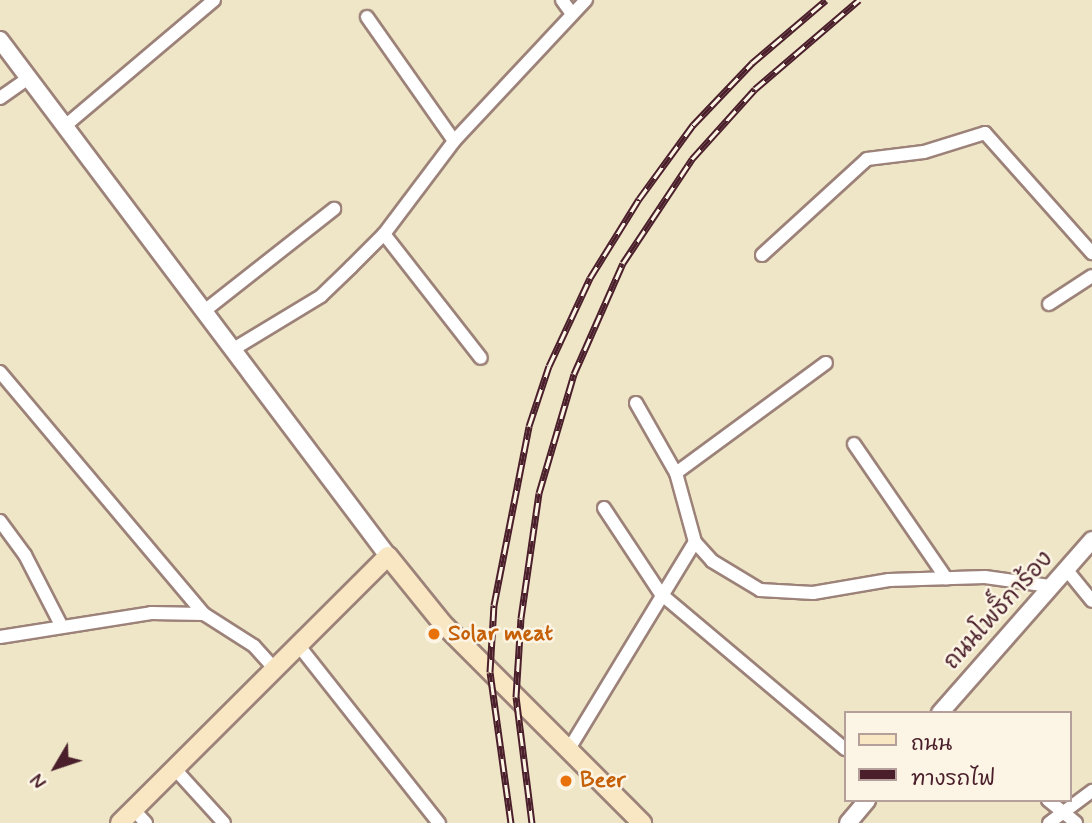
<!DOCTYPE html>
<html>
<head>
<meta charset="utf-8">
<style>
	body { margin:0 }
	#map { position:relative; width:1092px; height:823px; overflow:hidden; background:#efe6c7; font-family:Mynerve,"Playpen Sans Thai",sans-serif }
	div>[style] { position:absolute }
	.roads { filter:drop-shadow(2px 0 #9c8279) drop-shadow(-2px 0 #9c8279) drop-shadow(0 2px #9c8279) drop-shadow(0 -2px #9c8279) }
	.minor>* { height:12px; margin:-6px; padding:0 6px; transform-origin:6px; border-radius:6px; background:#fff }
	.tertiary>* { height:16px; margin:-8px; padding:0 8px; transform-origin:8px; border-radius:8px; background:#fff }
	.secondary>* { height:18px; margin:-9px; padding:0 9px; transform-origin:9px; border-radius:9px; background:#f9e7c3 }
	.rail>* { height:7px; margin-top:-3.5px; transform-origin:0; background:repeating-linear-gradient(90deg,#fcf5e5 0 13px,#4a1f2b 0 26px); box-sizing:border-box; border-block:2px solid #4a1f2b }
	.dots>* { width:19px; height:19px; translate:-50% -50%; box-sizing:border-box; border:4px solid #fcf5e5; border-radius:50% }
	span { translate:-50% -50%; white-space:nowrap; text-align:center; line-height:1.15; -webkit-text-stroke:5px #fcf5e5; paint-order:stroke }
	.street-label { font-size:23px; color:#4a1f2b }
	.food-label { font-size:23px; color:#c56008; font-weight:700 }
	.left { translate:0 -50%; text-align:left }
	.legend { position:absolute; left:844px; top:711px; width:228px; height:91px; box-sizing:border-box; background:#fcf5e5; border:2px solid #b59f9b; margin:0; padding:9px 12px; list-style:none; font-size:21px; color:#4a1f2b }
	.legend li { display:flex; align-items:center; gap:14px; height:35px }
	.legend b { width:35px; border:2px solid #b59f9b }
	.north { position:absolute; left:21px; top:732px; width:70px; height:70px; -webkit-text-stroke:5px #fcf5e5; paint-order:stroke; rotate:231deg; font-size:19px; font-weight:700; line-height:28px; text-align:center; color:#4a1f2b }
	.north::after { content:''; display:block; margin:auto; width:24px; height:32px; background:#4a1f2b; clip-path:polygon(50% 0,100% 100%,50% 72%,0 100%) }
</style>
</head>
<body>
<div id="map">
	<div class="roads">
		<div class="minor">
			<div style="left:562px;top:0;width:17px;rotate:54deg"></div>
			<div style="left:367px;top:17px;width:151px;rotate:54.9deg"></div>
			<div style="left:0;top:98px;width:35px;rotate:-35deg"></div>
			<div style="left:65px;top:126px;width:195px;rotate:-40.2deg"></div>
			<div style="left:384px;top:234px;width:157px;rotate:52deg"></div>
			<div style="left:762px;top:255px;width:142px;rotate:-42.4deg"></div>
			<div style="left:867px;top:159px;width:57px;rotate:-7deg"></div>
			<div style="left:924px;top:152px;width:64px;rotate:-17.3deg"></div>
			<div style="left:985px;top:133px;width:161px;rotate:48.3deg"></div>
			<div style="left:1049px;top:304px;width:51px;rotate:-33.1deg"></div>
			<div style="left:203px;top:312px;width:167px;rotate:-38.2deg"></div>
			<div style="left:232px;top:350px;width:104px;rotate:-31.2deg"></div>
			<div style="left:321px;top:296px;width:42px;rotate:-44deg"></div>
			<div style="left:351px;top:267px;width:47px;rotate:-45deg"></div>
			<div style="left:384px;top:234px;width:116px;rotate:-53deg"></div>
			<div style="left:454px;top:141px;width:193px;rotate:-46.9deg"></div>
			<div style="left:0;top:372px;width:317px;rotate:49.9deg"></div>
			<div style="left:204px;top:614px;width:59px;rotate:32.6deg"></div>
			<div style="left:254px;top:646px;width:31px;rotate:48deg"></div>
			<div style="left:636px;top:403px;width:81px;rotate:60.3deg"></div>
			<div style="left:676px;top:473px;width:72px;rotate:74.6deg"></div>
			<div style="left:695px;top:542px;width:25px;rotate:48deg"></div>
			<div style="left:712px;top:561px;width:56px;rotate:31.1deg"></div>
			<div style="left:760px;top:590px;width:53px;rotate:3.2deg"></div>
			<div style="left:813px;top:593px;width:77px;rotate:-9.7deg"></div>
			<div style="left:889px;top:580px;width:96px;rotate:-1.8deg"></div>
			<div style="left:985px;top:577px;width:65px;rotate:8deg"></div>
			<div style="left:854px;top:444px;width:163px;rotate:55.5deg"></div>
			<div style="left:676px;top:473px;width:186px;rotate:-36.3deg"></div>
			<div style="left:604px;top:508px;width:103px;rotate:56.5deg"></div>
			<div style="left:661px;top:594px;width:241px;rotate:40.1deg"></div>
			<div style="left:0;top:521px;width:42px;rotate:53.7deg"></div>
			<div style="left:25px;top:555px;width:79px;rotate:62.8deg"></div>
			<div style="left:1066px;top:569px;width:41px;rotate:50.9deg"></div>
			<div style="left:0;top:637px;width:153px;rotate:-9deg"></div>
			<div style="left:151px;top:613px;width:53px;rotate:1.1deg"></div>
			<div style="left:299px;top:646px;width:226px;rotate:51.7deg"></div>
			<div style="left:569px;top:749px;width:242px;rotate:-58.7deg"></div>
			<div style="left:174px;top:768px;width:74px;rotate:47.7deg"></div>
			<div style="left:1048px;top:800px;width:36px;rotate:39deg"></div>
			<div style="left:133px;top:809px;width:19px;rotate:47deg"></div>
			<div style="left:1049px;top:823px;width:54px;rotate:-36.7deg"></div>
		</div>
		<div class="tertiary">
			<div style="left:0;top:40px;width:646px;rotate:53.06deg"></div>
			<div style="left:940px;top:713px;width:230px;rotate:-48.7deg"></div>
			<div style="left:848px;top:823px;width:30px;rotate:-50deg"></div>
		</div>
		<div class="secondary">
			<div style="left:120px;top:823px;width:378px;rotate:-44.9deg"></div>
			<div style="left:388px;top:556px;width:86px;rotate:51.1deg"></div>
			<div style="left:442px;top:623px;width:283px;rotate:45deg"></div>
		</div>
	</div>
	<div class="rail">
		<div style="left:511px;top:823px;width:152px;rotate:-97.9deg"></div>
		<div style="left:490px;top:672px;width:67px;rotate:-86.6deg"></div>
		<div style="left:494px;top:605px;width:182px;rotate:-78.9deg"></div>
		<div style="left:529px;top:426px;width:63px;rotate:-71.6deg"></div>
		<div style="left:549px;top:366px;width:97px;rotate:-65deg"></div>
		<div style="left:590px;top:278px;width:93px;rotate:-58.2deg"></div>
		<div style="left:639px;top:199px;width:92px;rotate:-53.9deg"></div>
		<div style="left:693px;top:125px;width:86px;rotate:-46.4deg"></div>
		<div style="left:752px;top:63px;width:97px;rotate:-40.4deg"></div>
		<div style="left:532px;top:823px;width:127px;rotate:-97.2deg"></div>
		<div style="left:516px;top:697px;width:79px;rotate:-86.4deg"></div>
		<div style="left:521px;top:618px;width:126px;rotate:-81.8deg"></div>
		<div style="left:539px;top:493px;width:124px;rotate:-73.6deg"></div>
		<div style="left:574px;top:374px;width:121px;rotate:-66.2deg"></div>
		<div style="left:623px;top:263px;width:125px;rotate:-56.4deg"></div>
		<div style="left:692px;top:159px;width:94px;rotate:-48deg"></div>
		<div style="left:755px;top:89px;width:137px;rotate:-40.6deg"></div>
	</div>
	<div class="dots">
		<div style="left:434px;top:634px;background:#e8710a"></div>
		<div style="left:566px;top:781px;background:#e8710a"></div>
	</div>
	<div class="street-label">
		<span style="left:999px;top:611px;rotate:-48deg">ถนนโพธิ์การ้อง</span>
	</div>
	<div class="food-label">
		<span class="left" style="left:448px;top:634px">Solar meat</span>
		<span class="left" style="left:580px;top:781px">Beer</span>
	</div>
	<ul class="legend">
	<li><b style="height:9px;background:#f9e7c3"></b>ถนน</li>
	<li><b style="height:9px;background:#4a1f2b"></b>ทางรถไฟ</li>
	</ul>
	<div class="north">N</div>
</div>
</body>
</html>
